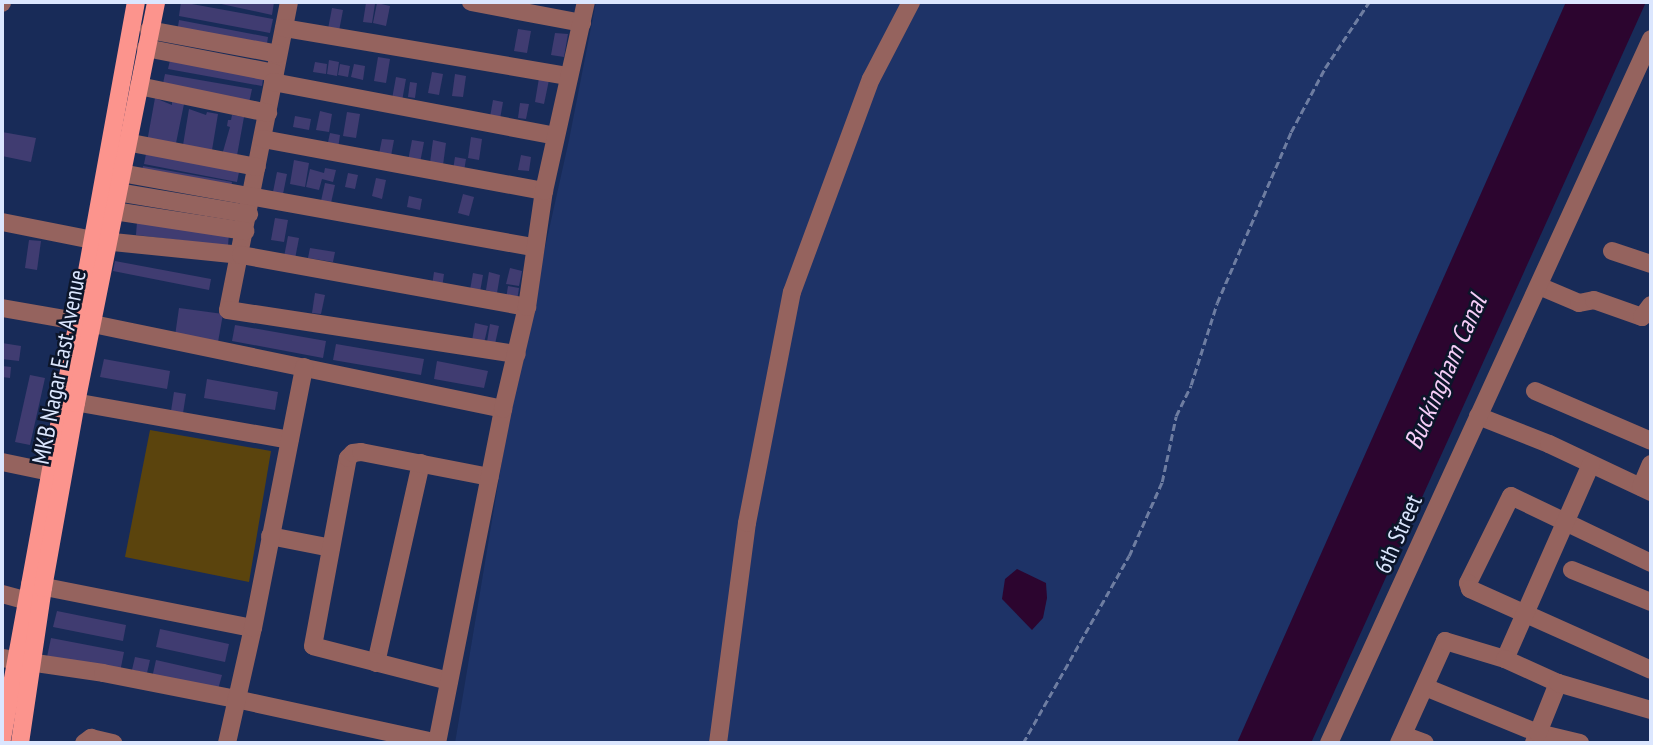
<!DOCTYPE html>
<html>
<head>
<meta charset="utf-8">
<style>
	body { margin:0 }
	#map { position:relative; width:1653px; height:745px; overflow:hidden; background:#182b58; font-family:"PT Sans Narrow",sans-serif }
	div>[style] { position:absolute }
	.built>* { inset:0; background:#1e3367 }
	.green>* { inset:0; background:#5b440d }
	.water>* { inset:0; background:#2c052f }
	.building>* { inset:0; background:#403c71 }
	.path>* { height:2.5px; margin-top:-1.25px; transform-origin:0; background:repeating-linear-gradient(90deg,#6e7da1 0 7px,transparent 0 10.5px) }
	.minor>* { height:18px; margin:-9px; padding:0 9px; transform-origin:9px; border-radius:9px; background:#95635e }
	.major>* { height:18px; margin:-9px; padding:0 9px; transform-origin:9px; border-radius:9px; background:#fc948d }
	span { translate:-50% -50%; white-space:nowrap; text-align:center; line-height:1.15; -webkit-text-stroke:5px #0c1529; paint-order:stroke }
	.street-label { font-size:24px; color:#dbe6fe }
	.water-label { font-size:26px; color:#f5cdf7; font-style:italic }
	.frame { position:absolute; inset:0; border:4px solid #dbe6fe; pointer-events:none }
</style>
</head>
<body>
<div id="map">
	<div class="built">
		<div style="clip-path:polygon(596px 2px,1566px 2px,1237px 743px,455px 743px,515px 382px,569px 140px)"></div>
	</div>
	<div class="green">
		<div style="clip-path:polygon(150px 430px,271px 451px,249px 582px,125px 557px)"></div>
	</div>
	<div class="water">
		<div style="clip-path:polygon(1566px 2px,1646px 2px,1311px 743px,1237px 743px)"></div>
		<div style="clip-path:polygon(1017px 569px,1046px 583px,1047px 598px,1043px 618px,1032px 630px,1002px 599px,1005px 579px)"></div>
	</div>
	<div class="building">
		<div style="clip-path:polygon(181px 2px,273px 19px,270px 33px,179px 16px)"></div>
		<div style="clip-path:polygon(212px 2px,274px 2px,272px 15px)"></div>
		<div style="clip-path:polygon(366px 3px,375px 4px,372px 23px,363px 22px)"></div>
		<div style="clip-path:polygon(377px 3px,390px 6px,386px 26px,373px 23px)"></div>
		<div style="clip-path:polygon(332px 8px,343px 10px,339px 31px,328px 29px)"></div>
		<div style="clip-path:polygon(179px 20px,268px 37px,266px 50px,177px 33px)"></div>
		<div style="clip-path:polygon(518px 29px,531px 31px,527px 53px,514px 51px)"></div>
		<div style="clip-path:polygon(555px 33px,568px 34px,564px 57px,551px 55px)"></div>
		<div style="clip-path:polygon(171px 56px,264px 73px,262px 86px,168px 69px)"></div>
		<div style="clip-path:polygon(378px 57px,390px 59px,386px 83px,374px 81px)"></div>
		<div style="clip-path:polygon(329px 60px,339px 62px,337px 76px,327px 74px)"></div>
		<div style="clip-path:polygon(315px 62px,327px 64px,326px 74px,313px 72px)"></div>
		<div style="clip-path:polygon(340px 64px,350px 66px,348px 77px,338px 75px)"></div>
		<div style="clip-path:polygon(354px 64px,365px 66px,363px 80px,351px 77px)"></div>
		<div style="clip-path:polygon(432px 72px,443px 74px,439px 95px,428px 93px)"></div>
		<div style="clip-path:polygon(165px 74px,252px 89px,249px 103px,162px 88px)"></div>
		<div style="clip-path:polygon(455px 74px,466px 76px,463px 97px,452px 96px)"></div>
		<div style="clip-path:polygon(396px 77px,406px 79px,402px 101px,392px 99px)"></div>
		<div style="clip-path:polygon(539px 78px,549px 80px,544px 104px,535px 102px)"></div>
		<div style="clip-path:polygon(410px 82px,417px 83px,415px 98px,408px 97px)"></div>
		<div style="clip-path:polygon(155px 98px,172px 105px,172px 102px,184px 104px,175px 148px,147px 142px)"></div>
		<div style="clip-path:polygon(493px 100px,503px 102px,500px 119px,490px 117px)"></div>
		<div style="clip-path:polygon(520px 103px,529px 104px,526px 119px,518px 118px)"></div>
		<div style="clip-path:polygon(189px 109px,206px 115px,207px 112px,218px 114px,211px 156px,182px 151px)"></div>
		<div style="clip-path:polygon(320px 111px,332px 114px,329px 132px,316px 130px)"></div>
		<div style="clip-path:polygon(347px 112px,360px 114px,356px 138px,343px 136px)"></div>
		<div style="clip-path:polygon(232px 115px,244px 117px,236px 161px,222px 155px,230px 127px,227px 126px,228px 120px,231px 120px)"></div>
		<div style="clip-path:polygon(295px 116px,311px 119px,309px 130px,293px 127px)"></div>
		<div style="clip-path:polygon(2px 132px,36px 138px,31px 162px,2px 156px)"></div>
		<div style="clip-path:polygon(330px 133px,340px 135px,338px 149px,327px 147px)"></div>
		<div style="clip-path:polygon(471px 137px,482px 139px,479px 160px,468px 158px)"></div>
		<div style="clip-path:polygon(382px 139px,394px 140px,391px 156px,379px 154px)"></div>
		<div style="clip-path:polygon(412px 140px,424px 142px,420px 163px,408px 161px)"></div>
		<div style="clip-path:polygon(433px 140px,446px 143px,443px 165px,430px 163px)"></div>
		<div style="clip-path:polygon(147px 149px,240px 167px,237px 182px,144px 164px)"></div>
		<div style="clip-path:polygon(521px 155px,531px 157px,529px 171px,518px 170px)"></div>
		<div style="clip-path:polygon(455px 157px,466px 159px,464px 171px,453px 170px)"></div>
		<div style="clip-path:polygon(294px 160px,309px 163px,305px 187px,290px 184px)"></div>
		<div style="clip-path:polygon(143px 166px,232px 182px,230px 192px,141px 176px)"></div>
		<div style="clip-path:polygon(325px 168px,336px 170px,333px 182px,322px 179px,319px 190px,306px 187px,310px 169px,324px 173px)"></div>
		<div style="clip-path:polygon(277px 172px,287px 174px,283px 194px,273px 192px)"></div>
		<div style="clip-path:polygon(348px 173px,358px 175px,355px 189px,345px 187px)"></div>
		<div style="clip-path:polygon(376px 178px,386px 180px,382px 199px,372px 196px)"></div>
		<div style="clip-path:polygon(325px 183px,335px 185px,331px 203px,321px 201px)"></div>
		<div style="clip-path:polygon(463px 194px,474px 197px,469px 216px,458px 213px)"></div>
		<div style="clip-path:polygon(409px 196px,422px 199px,420px 210px,407px 207px)"></div>
		<div style="clip-path:polygon(275px 218px,288px 220px,284px 242px,271px 240px)"></div>
		<div style="clip-path:polygon(137px 222px,229px 233px,228px 246px,136px 235px)"></div>
		<div style="clip-path:polygon(288px 236px,299px 238px,295px 259px,284px 257px)"></div>
		<div style="clip-path:polygon(29px 240px,41px 241px,37px 270px,25px 268px)"></div>
		<div style="clip-path:polygon(310px 248px,335px 252px,333px 262px,308px 258px)"></div>
		<div style="clip-path:polygon(115px 261px,211px 279px,209px 290px,113px 271px)"></div>
		<div style="clip-path:polygon(510px 268px,522px 271px,519px 286px,506px 284px)"></div>
		<div style="clip-path:polygon(434px 272px,444px 274px,442px 288px,432px 286px)"></div>
		<div style="clip-path:polygon(489px 272px,500px 275px,497px 293px,486px 290px)"></div>
		<div style="clip-path:polygon(473px 273px,483px 275px,480px 292px,470px 290px)"></div>
		<div style="clip-path:polygon(508px 286px,519px 288px,517px 301px,506px 299px)"></div>
		<div style="clip-path:polygon(315px 293px,325px 295px,321px 314px,312px 313px)"></div>
		<div style="clip-path:polygon(179px 308px,223px 314px,218px 342px,175px 336px)"></div>
		<div style="clip-path:polygon(475px 323px,488px 326px,484px 343px,472px 341px)"></div>
		<div style="clip-path:polygon(490px 324px,499px 326px,495px 344px,487px 342px)"></div>
		<div style="clip-path:polygon(235px 325px,326px 341px,323px 358px,232px 341px)"></div>
		<div style="clip-path:polygon(2px 343px,21px 346px,19px 361px,2px 359px)"></div>
		<div style="clip-path:polygon(336px 344px,424px 359px,421px 375px,333px 360px)"></div>
		<div style="clip-path:polygon(104px 359px,170px 371px,167px 389px,100px 377px)"></div>
		<div style="clip-path:polygon(437px 361px,488px 371px,484px 388px,434px 379px)"></div>
		<div style="clip-path:polygon(2px 366px,11px 367px,10px 378px,2px 377px)"></div>
		<div style="clip-path:polygon(30px 375px,45px 378px,30px 445px,15px 442px)"></div>
		<div style="clip-path:polygon(207px 379px,278px 392px,275px 410px,204px 398px)"></div>
		<div style="clip-path:polygon(174px 392px,186px 394px,183px 413px,171px 411px)"></div>
		<div style="clip-path:polygon(57px 611px,126px 625px,123px 641px,53px 627px)"></div>
		<div style="clip-path:polygon(160px 629px,229px 644px,225px 662px,156px 647px)"></div>
		<div style="clip-path:polygon(51px 638px,124px 652px,120px 672px,47px 657px)"></div>
		<div style="clip-path:polygon(135px 657px,150px 660px,147px 673px,132px 670px)"></div>
		<div style="clip-path:polygon(156px 660px,222px 675px,217px 693px,152px 678px)"></div>
	</div>
	<div class="path">
		<div style="left:1023px;top:743px;width:215px;rotate:-60.5deg"></div>
		<div style="left:1129px;top:556px;width:81px;rotate:-66deg"></div>
		<div style="left:1162px;top:482px;width:67px;rotate:-78deg"></div>
		<div style="left:1176px;top:416px;width:34px;rotate:-64deg"></div>
		<div style="left:1191px;top:385px;width:86px;rotate:-72.4deg"></div>
		<div style="left:1217px;top:303px;width:186px;rotate:-66.6deg"></div>
		<div style="left:1291px;top:132px;width:72px;rotate:-62deg"></div>
		<div style="left:1325px;top:68px;width:79px;rotate:-56.3deg"></div>
	</div>
	<div class="minor">
		<div style="left:289px;top:2px;width:314px;rotate:101.2deg"></div>
		<div style="left:228px;top:310px;width:292px;rotate:8.7deg"></div>
		<div style="left:471px;top:2px;width:113px;rotate:10.7deg"></div>
		<div style="left:2px;top:3px;width:1px;rotate:-90deg"></div>
		<div style="left:284px;top:28px;width:288px;rotate:9.6deg"></div>
		<div style="left:149px;top:30px;width:131px;rotate:10.5deg"></div>
		<div style="left:146px;top:48px;width:131px;rotate:11deg"></div>
		<div style="left:273px;top:82px;width:287px;rotate:10.8deg"></div>
		<div style="left:139px;top:86px;width:132px;rotate:11.8deg"></div>
		<div style="left:263px;top:139px;width:286px;rotate:10.5deg"></div>
		<div style="left:126px;top:142px;width:133px;rotate:10.8deg"></div>
		<div style="left:121px;top:173px;width:419px;rotate:10.2deg"></div>
		<div style="left:117px;top:192px;width:134px;rotate:9.5deg"></div>
		<div style="left:114px;top:211px;width:133px;rotate:8.7deg"></div>
		<div style="left:2px;top:222px;width:93px;rotate:11.2deg"></div>
		<div style="left:93px;top:240px;width:149px;rotate:5.8deg"></div>
		<div style="left:241px;top:255px;width:291px;rotate:10.3deg"></div>
		<div style="left:1612px;top:251px;width:41px;rotate:18.4deg"></div>
		<div style="left:1539px;top:286px;width:43px;rotate:23deg"></div>
		<div style="left:1579px;top:303px;width:15px;rotate:-11deg"></div>
		<div style="left:1594px;top:300px;width:51px;rotate:19.5deg"></div>
		<div style="left:1642px;top:317px;width:15px;rotate:-53deg"></div>
		<div style="left:2px;top:308px;width:92px;rotate:10deg"></div>
		<div style="left:93px;top:324px;width:419px;rotate:11.7deg"></div>
		<div style="left:1535px;top:391px;width:126px;rotate:23.3deg"></div>
		<div style="left:63px;top:400px;width:230px;rotate:10deg"></div>
		<div style="left:1478px;top:416px;width:76px;rotate:21.5deg"></div>
		<div style="left:1549px;top:444px;width:113px;rotate:25.2deg"></div>
		<div style="left:2px;top:462px;width:49px;rotate:11.8deg"></div>
		<div style="left:1641px;top:487px;width:25px;rotate:-67deg"></div>
		<div style="left:270px;top:536px;width:62px;rotate:11.1deg"></div>
		<div style="left:1651px;top:563px;width:155px;rotate:-154.4deg"></div>
		<div style="left:1511px;top:496px;width:97px;rotate:116.3deg"></div>
		<div style="left:1468px;top:583px;width:6px;rotate:72deg"></div>
		<div style="left:1470px;top:589px;width:198px;rotate:24.1deg"></div>
		<div style="left:1572px;top:570px;width:85px;rotate:22.1deg"></div>
		<div style="left:30px;top:584px;width:227px;rotate:11.2deg"></div>
		<div style="left:2px;top:594px;width:24px;rotate:15deg"></div>
		<div style="left:2px;top:658px;width:102px;rotate:8.4deg"></div>
		<div style="left:103px;top:673px;width:136px;rotate:11.1deg"></div>
		<div style="left:236px;top:699px;width:206px;rotate:12.3deg"></div>
		<div style="left:1505px;top:659px;width:213px;rotate:-66.2deg"></div>
		<div style="left:376px;top:663px;width:205px;rotate:-77.3deg"></div>
		<div style="left:449px;top:681px;width:140px;rotate:-165.6deg"></div>
		<div style="left:313px;top:646px;width:191px;rotate:-79.5deg"></div>
		<div style="left:348px;top:458px;width:7px;rotate:-45deg"></div>
		<div style="left:353px;top:453px;width:8px;rotate:-7deg"></div>
		<div style="left:361px;top:452px;width:131px;rotate:11deg"></div>
		<div style="left:1425px;top:687px;width:122px;rotate:22.2deg"></div>
		<div style="left:1538px;top:733px;width:11px;rotate:112deg"></div>
		<div style="left:1403px;top:735px;width:23px;rotate:20deg"></div>
		<div style="left:84px;top:743px;width:9px;rotate:-36deg"></div>
		<div style="left:91px;top:738px;width:23px;rotate:13deg"></div>
		<div style="left:227px;top:743px;width:118px;rotate:-77.3deg"></div>
		<div style="left:253px;top:628px;width:266px;rotate:-78.9deg"></div>
		<div style="left:437px;top:743px;width:340px;rotate:-78.8deg"></div>
		<div style="left:503px;top:409px;width:105px;rotate:-76.8deg"></div>
		<div style="left:527px;top:307px;width:117px;rotate:-81.7deg"></div>
		<div style="left:544px;top:191px;width:194px;rotate:-77.5deg"></div>
		<div style="left:718px;top:743px;width:222px;rotate:-82.5deg"></div>
		<div style="left:747px;top:523px;width:235px;rotate:-79deg"></div>
		<div style="left:792px;top:292px;width:227px;rotate:-69.7deg"></div>
		<div style="left:871px;top:79px;width:87px;rotate:-62.5deg"></div>
		<div style="left:1329px;top:743px;width:774px;rotate:-65.42deg"></div>
		<div style="left:1399px;top:743px;width:112px;rotate:-65.7deg"></div>
		<div style="left:1445px;top:641px;width:63px;rotate:16.7deg"></div>
		<div style="left:1505px;top:659px;width:58px;rotate:24.4deg"></div>
		<div style="left:1580px;top:743px;width:43px;rotate:-166.6deg"></div>
		<div style="left:1538px;top:733px;width:54px;rotate:-68.2deg"></div>
		<div style="left:1558px;top:683px;width:97px;rotate:16.2deg"></div>
	</div>
	<div class="major">
		<div style="left:2px;top:739px;width:749px;rotate:-79.7deg"></div>
		<div style="left:20px;top:743px;width:157px;rotate:-81.6deg"></div>
		<div style="left:43px;top:588px;width:188px;rotate:-79.9deg"></div>
		<div style="left:76px;top:403px;width:409px;rotate:-78.7deg"></div>
	</div>
	<div class="street-label">
		<span style="left:59px;top:367px;rotate:-79deg">MKB Nagar East Avenue</span>
		<span style="left:1398px;top:534px;rotate:-66deg">6th Street</span>
	</div>
	<div class="water-label">
		<span style="left:1445px;top:372px;rotate:-66deg">Buckingham Canal</span>
	</div>
	<div class="frame"></div>
</div>
</body>
</html>
